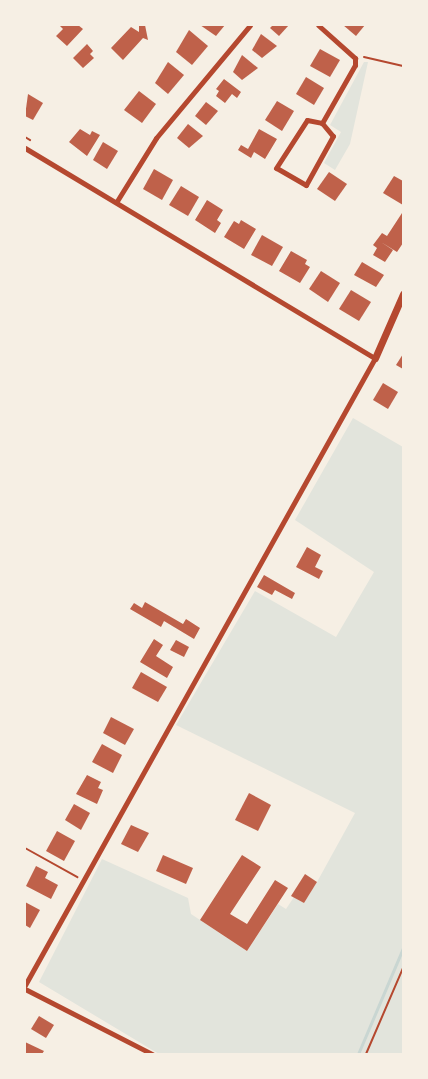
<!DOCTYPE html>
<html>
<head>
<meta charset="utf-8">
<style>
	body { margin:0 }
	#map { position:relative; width:428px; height:1079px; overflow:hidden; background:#f6efe4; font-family:Helvetica,sans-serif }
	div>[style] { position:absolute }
	.green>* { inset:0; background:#e2e4dc }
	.stream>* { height:3px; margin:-1.5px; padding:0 1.5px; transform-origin:1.5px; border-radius:1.5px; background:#c9d6d2 }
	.building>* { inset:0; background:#bf614a }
	.path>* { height:2px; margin:-1px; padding:0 1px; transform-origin:1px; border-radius:1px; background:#b5482f }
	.minor>* { height:5px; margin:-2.5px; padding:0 2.5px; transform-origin:2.5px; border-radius:2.5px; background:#b5482f }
	.tertiary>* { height:7px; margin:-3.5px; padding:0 3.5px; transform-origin:3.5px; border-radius:3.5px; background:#b5482f }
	span { translate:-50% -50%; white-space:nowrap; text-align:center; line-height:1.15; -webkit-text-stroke:4px #f6efe4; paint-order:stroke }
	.frame { position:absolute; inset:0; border:26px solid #f6efe4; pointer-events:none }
</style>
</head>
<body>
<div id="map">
	<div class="green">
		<div style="clip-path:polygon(364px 62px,368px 62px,350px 144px,335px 170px,324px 163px,341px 132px,330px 125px)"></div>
		<div style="clip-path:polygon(353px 418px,403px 447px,403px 1054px,159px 1054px,39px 982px,102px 859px,188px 898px,191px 914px,247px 951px,278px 904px,286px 909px,294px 897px,304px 903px,317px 882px,355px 813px,176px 725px,255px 591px,336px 637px,374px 572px,295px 520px)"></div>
	</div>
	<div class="stream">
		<div style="left:358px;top:1054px;width:115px;rotate:-67deg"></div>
	</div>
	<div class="building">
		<div style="clip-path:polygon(59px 25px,78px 25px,83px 29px,67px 46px,56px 36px,63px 29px)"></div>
		<div style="clip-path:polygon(139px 25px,145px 25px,148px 40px,143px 38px,123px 60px,111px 48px,131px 27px,139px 32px)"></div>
		<div style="clip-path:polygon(200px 25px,225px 25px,216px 36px)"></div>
		<div style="clip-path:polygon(273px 25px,289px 25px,279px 36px,270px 28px)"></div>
		<div style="clip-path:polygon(343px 25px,365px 25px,356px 36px)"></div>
		<div style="clip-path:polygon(189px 30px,208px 46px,192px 65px,176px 52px)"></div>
		<div style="clip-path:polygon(261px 34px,277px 46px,262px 58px,252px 50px)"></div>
		<div style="clip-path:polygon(87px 44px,93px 51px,90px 54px,94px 58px,83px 68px,73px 58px)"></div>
		<div style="clip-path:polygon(320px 49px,340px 60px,330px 77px,310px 66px)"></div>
		<div style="clip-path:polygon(242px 55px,258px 68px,242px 80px,233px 72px)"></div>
		<div style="clip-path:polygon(168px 62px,184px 75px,168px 94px,155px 83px)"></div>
		<div style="clip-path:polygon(306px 77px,324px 88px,314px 105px,296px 94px)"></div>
		<div style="clip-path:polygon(224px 79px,241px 92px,237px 98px,232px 94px,225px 103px,216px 96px,219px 91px,216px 89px)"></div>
		<div style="clip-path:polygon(139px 91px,156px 104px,142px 123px,124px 110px)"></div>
		<div style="clip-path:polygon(28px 94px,43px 103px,33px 120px,25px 116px)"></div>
		<div style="clip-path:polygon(277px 101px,294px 111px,282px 131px,265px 120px)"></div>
		<div style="clip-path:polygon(206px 102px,218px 111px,206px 125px,195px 116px)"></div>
		<div style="clip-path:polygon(188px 124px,203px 136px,189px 148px,177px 138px)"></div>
		<div style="clip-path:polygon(80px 129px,90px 135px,92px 131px,100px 135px,87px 156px,69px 142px)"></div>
		<div style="clip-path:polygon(259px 129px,277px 139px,265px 159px,254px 152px,251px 158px,238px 150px,241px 145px,248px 149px)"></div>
		<div style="clip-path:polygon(103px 142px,118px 151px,107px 169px,93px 160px)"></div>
		<div style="clip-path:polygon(154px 169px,173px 180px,162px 200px,143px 189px)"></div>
		<div style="clip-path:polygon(329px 172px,347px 184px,335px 201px,317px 189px)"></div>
		<div style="clip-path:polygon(394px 176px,403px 181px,403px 205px,383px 193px)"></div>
		<div style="clip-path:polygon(181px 186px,199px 197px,188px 216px,169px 205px)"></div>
		<div style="clip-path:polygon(207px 200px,223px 210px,217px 220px,221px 223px,215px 233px,195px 220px)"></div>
		<div style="clip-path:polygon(402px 213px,403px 243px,397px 252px,381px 242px,393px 250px,385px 262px,373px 255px,377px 248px,373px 245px,382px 233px,387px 236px)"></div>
		<div style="clip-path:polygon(241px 220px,256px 229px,244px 249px,224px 237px,234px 221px,239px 224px)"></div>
		<div style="clip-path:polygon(262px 235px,283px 247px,272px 266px,251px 255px)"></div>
		<div style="clip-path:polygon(291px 251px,307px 260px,305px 264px,310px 267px,300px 283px,279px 271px)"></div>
		<div style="clip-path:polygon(362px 262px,384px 275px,376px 287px,354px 275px)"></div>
		<div style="clip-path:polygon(321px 271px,340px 283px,328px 302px,309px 289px)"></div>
		<div style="clip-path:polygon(351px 290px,371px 302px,359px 321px,339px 309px)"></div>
		<div style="clip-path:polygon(403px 354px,403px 369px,396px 365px)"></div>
		<div style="clip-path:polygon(383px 383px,398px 392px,388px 409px,373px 400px)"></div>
		<div style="clip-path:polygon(307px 547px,321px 555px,315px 567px,323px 571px,319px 579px,296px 567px)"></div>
		<div style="clip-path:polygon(264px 575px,295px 593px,292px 599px,275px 590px,272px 595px,257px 587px)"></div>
		<div style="clip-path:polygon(145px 602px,183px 624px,186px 619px,200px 628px,194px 639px,164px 621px,161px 627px,130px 609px,134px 603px,142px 608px)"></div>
		<div style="clip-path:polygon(154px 639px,163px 645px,156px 656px,173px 667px,167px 678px,140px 662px)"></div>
		<div style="clip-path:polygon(176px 640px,189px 647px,184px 657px,170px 650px)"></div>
		<div style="clip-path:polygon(141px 672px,167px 687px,158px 702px,132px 688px)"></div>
		<div style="clip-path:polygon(111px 717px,134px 729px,125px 745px,103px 733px)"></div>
		<div style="clip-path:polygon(102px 744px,122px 755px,113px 773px,92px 762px)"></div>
		<div style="clip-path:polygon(87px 775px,101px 782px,98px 788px,103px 790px,97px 804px,76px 794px)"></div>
		<div style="clip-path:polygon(249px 793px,271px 805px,258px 831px,235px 820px)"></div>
		<div style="clip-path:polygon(74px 804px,90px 813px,81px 830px,65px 820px)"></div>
		<div style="clip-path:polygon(131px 825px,149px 833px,138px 852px,121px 844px)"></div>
		<div style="clip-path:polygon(57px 831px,75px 841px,64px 861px,46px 851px)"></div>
		<div style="clip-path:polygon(163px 855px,193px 868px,186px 884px,156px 871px)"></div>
		<div style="clip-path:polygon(242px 855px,261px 867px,230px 914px,247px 924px,275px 880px,288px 888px,247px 951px,200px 920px)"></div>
		<div style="clip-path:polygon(36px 866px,48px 872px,45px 878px,58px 885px,51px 899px,26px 886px)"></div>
		<div style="clip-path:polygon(305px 874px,317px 882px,304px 903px,291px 896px)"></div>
		<div style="clip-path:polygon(25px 902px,40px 910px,30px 928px,25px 925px)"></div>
		<div style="clip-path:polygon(39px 1016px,54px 1025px,46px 1038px,31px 1029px)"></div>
		<div style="clip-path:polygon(25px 1042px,44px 1051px,42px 1054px,25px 1054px)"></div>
	</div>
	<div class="path">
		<div style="left:364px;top:57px;width:40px;rotate:13deg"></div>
		<div style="left:25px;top:137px;width:6px;rotate:31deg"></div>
		<div style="left:25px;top:848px;width:60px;rotate:29.1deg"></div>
		<div style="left:366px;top:1054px;width:94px;rotate:-66.7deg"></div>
	</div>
	<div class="minor">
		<div style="left:318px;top:25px;width:50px;rotate:41.7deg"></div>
		<div style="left:355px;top:58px;width:7px;rotate:90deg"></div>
		<div style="left:355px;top:65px;width:67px;rotate:119.6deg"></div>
		<div style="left:307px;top:120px;width:15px;rotate:11deg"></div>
		<div style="left:322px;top:123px;width:17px;rotate:50deg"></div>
		<div style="left:333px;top:136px;width:56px;rotate:118.9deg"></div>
		<div style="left:306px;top:185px;width:34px;rotate:-150deg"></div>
		<div style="left:276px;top:168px;width:57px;rotate:-57.1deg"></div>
		<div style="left:25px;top:148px;width:408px;rotate:31deg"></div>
		<div style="left:375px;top:358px;width:718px;rotate:119.17deg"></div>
		<div style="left:117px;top:201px;width:74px;rotate:-58.2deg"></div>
		<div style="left:156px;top:138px;width:147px;rotate:-50.2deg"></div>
		<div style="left:25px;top:989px;width:143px;rotate:27.1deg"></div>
	</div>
	<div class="tertiary">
		<div style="left:375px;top:358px;width:70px;rotate:-66.4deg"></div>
	</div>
	<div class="frame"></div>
</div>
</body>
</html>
